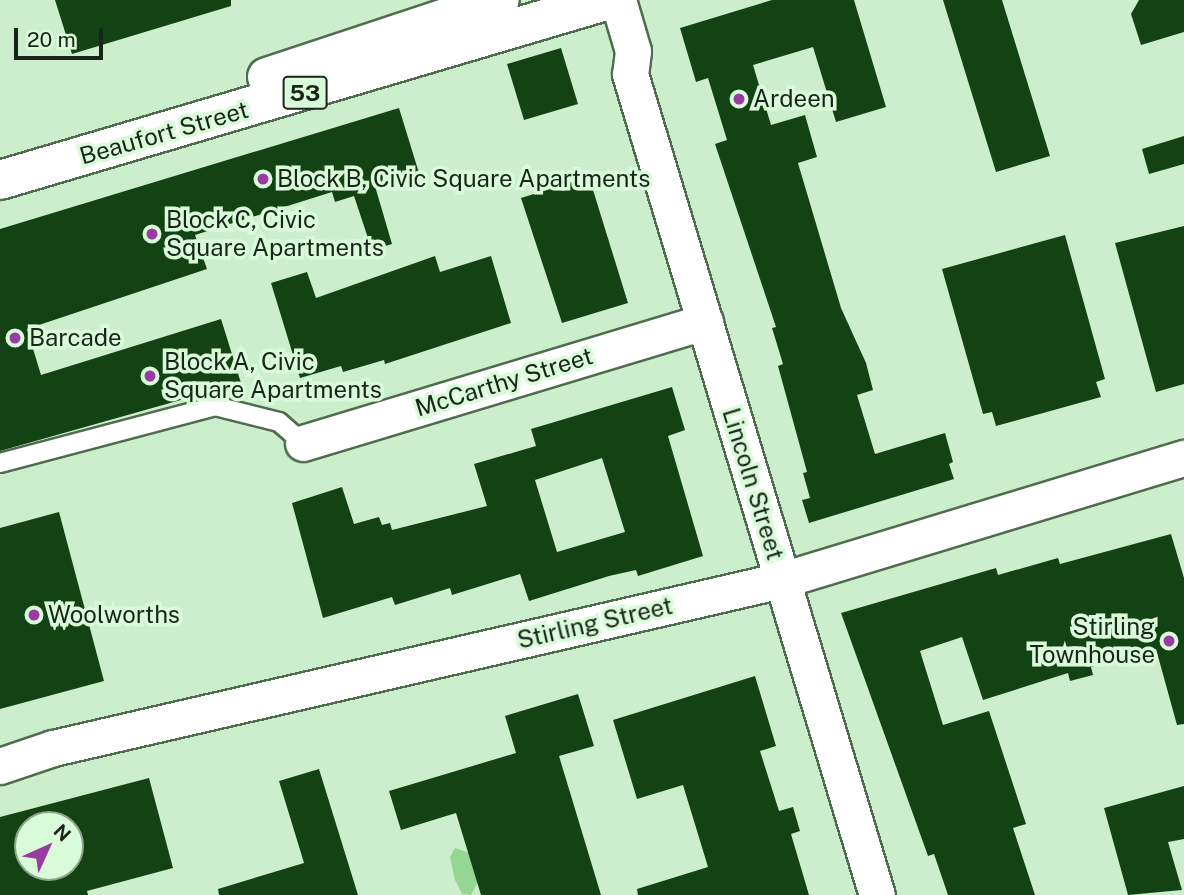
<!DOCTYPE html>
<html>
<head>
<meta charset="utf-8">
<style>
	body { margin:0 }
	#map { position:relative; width:1184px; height:895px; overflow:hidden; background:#cdeecc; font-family:"Public Sans",sans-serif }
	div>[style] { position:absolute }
	.water>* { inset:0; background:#95d693 }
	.building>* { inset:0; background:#134315 }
	.roads { filter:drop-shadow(2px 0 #4f6c4e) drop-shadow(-2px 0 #4f6c4e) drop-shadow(0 2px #4f6c4e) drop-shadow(0 -2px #4f6c4e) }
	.lane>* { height:18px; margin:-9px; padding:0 9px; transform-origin:9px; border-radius:9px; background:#fff }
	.street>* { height:35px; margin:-17.5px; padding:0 17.5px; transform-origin:17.5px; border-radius:17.5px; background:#fff }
	.primary>* { height:38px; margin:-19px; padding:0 19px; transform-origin:19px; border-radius:19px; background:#fff }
	.dots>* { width:19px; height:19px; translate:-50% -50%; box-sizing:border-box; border:4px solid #dafbd9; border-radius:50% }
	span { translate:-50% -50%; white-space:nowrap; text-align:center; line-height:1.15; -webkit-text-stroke:7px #dafbd9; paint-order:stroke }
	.shield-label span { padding:2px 5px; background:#dafbd9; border:2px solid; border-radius:5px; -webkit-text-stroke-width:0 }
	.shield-label { font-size:23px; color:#192519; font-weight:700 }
	.poi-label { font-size:24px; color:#192519 }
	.left { translate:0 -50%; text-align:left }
	.right { translate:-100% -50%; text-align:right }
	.street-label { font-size:24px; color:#192519 }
	.north { position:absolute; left:14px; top:811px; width:70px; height:70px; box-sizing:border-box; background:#dafbd9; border:2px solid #8da58c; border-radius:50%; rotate:45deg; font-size:19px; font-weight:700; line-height:28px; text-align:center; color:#192519 }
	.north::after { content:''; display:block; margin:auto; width:24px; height:32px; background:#9a3ba4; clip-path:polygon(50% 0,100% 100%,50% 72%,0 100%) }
	.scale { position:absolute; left:14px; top:28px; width:89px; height:32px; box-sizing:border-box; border:4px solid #192519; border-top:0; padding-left:9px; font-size:21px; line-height:24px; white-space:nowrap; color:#192519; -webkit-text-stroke:5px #dafbd9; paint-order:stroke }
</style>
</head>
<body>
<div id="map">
	<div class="water">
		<div style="clip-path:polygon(455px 848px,470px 853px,478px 882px,471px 895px,462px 894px,455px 880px,450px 857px)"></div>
	</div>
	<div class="building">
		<div style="clip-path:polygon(55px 0,231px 0,231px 6px,72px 54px)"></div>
		<div style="clip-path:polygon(772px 0,854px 0,886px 107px,836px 122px,813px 47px,753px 65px,771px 125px,805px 115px,817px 157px,798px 163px,841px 308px,866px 363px,873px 390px,857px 395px,875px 454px,945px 433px,953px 462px,949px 464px,954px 479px,809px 523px,802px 500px,810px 498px,803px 473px,807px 472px,778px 366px,783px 364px,772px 328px,776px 327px,715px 144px,727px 140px,708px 78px,696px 82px,680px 28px)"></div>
		<div style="clip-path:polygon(943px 0,1002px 0,1050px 156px,996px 172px)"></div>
		<div style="clip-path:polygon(1139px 0,1184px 0,1184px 32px,1141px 45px,1131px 14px)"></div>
		<div style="clip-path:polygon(561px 48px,578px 104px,524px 120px,507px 64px)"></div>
		<div style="clip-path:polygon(399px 108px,419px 173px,375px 186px,392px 244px,372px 250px,354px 196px,335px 202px,332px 192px,195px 235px,207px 269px,27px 329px,41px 375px,221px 319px,241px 383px,0 451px,0 229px)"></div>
		<div style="clip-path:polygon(1184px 136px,1184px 164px,1149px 174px,1142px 149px)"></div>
		<div style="clip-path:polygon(589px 177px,628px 303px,562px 323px,521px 198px)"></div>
		<div style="clip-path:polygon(1184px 226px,1184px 384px,1156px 392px,1115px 243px)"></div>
		<div style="clip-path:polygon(1065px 235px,1105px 379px,1096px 382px,1101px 397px,996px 426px,992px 412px,983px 414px,942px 269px)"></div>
		<div style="clip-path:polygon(435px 256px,440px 272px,491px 256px,511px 323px,385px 364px,384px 360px,343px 372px,341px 366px,300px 378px,271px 283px,307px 272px,316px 298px)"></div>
		<div style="clip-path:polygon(evenodd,672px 387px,685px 430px,668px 436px,703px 556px,638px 576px,636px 570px,609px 576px,529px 601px,520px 574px,452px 595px,450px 588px,395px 605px,392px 597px,323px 618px,292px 503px,342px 487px,354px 524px,379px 517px,382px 525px,390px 523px,392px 530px,487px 506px,474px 464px,536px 446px,531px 429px,672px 387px,602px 458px,625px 532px,557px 552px,535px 480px,602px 458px)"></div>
		<div style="clip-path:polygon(59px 512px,104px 681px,0 709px,0 528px)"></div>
		<div style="clip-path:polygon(1171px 534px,1184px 578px,1184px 724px,1177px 725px,1156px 649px,1091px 667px,1093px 675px,1070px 681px,1068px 673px,983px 700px,962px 637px,920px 651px,943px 725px,989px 711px,1026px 824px,1013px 828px,1035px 895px,948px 895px,934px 854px,928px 856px,841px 613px,996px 568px,998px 575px,1058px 558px,1060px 564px)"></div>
		<div style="clip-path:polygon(755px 676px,776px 746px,760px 751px,779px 811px,793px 807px,800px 831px,791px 834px,809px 895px,638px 895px,637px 889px,708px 867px,683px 785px,637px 799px,613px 720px)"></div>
		<div style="clip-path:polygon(578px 694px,594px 746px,559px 756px,601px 895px,481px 895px,456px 813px,401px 830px,389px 791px,516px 753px,505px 716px)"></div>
		<div style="clip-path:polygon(319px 769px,358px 895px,219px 895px,218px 889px,304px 863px,279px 781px)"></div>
		<div style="clip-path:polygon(evenodd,149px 778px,173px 868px,87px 891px,88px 895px,0 895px,0 817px,149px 778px,28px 825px,70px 825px,70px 867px,28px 867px,28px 825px)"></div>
		<div style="clip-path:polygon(1184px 786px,1184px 839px,1168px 842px,1182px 890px,1128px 895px,1104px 808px)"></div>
	</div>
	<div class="roads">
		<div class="lane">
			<div style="left:0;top:463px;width:222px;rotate:-14.8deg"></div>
			<div style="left:215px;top:406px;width:66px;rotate:14deg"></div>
			<div style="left:279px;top:422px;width:32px;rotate:41deg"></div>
		</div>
		<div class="street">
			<div style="left:618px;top:0;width:53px;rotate:73.6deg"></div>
			<div style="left:633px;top:51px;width:23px;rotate:97deg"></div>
			<div style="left:630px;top:74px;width:857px;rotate:73.26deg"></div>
			<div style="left:303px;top:443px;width:420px;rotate:-16.8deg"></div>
			<div style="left:0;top:766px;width:56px;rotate:-18.8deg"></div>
			<div style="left:53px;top:748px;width:748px;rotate:-12.98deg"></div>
			<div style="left:782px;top:580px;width:420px;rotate:-16.9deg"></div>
		</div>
		<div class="primary">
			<div style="left:267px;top:77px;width:245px;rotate:-18.3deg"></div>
			<div style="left:0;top:180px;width:635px;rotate:-16.47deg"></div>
		</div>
	</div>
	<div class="dots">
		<div style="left:739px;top:99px;background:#9a3ba4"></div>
		<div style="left:263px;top:179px;background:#9a3ba4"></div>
		<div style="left:152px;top:234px;background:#9a3ba4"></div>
		<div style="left:15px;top:338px;background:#9a3ba4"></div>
		<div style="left:150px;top:376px;background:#9a3ba4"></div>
		<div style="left:34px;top:615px;background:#9a3ba4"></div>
		<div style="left:1169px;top:641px;background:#9a3ba4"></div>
	</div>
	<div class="shield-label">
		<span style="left:305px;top:93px">53</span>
	</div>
	<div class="poi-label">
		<span class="left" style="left:753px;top:99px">Ardeen</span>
		<span class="left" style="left:277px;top:179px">Block B, Civic Square Apartments</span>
		<span class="left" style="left:166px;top:234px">Block C, Civic<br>Square Apartments</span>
		<span class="left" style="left:29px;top:338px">Barcade</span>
		<span class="left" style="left:164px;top:376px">Block A, Civic<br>Square Apartments</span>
		<span class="left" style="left:48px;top:615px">Woolworths</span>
		<span class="right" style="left:1155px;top:641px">Stirling<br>Townhouse</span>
	</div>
	<div class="street-label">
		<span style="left:164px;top:133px;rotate:-16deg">Beaufort Street</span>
		<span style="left:504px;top:382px;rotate:-17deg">McCarthy Street</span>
		<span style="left:753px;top:484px;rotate:73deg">Lincoln Street</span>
		<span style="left:595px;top:623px;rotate:-13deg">Stirling Street</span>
	</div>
	<div class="north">N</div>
	<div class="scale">20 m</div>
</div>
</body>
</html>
